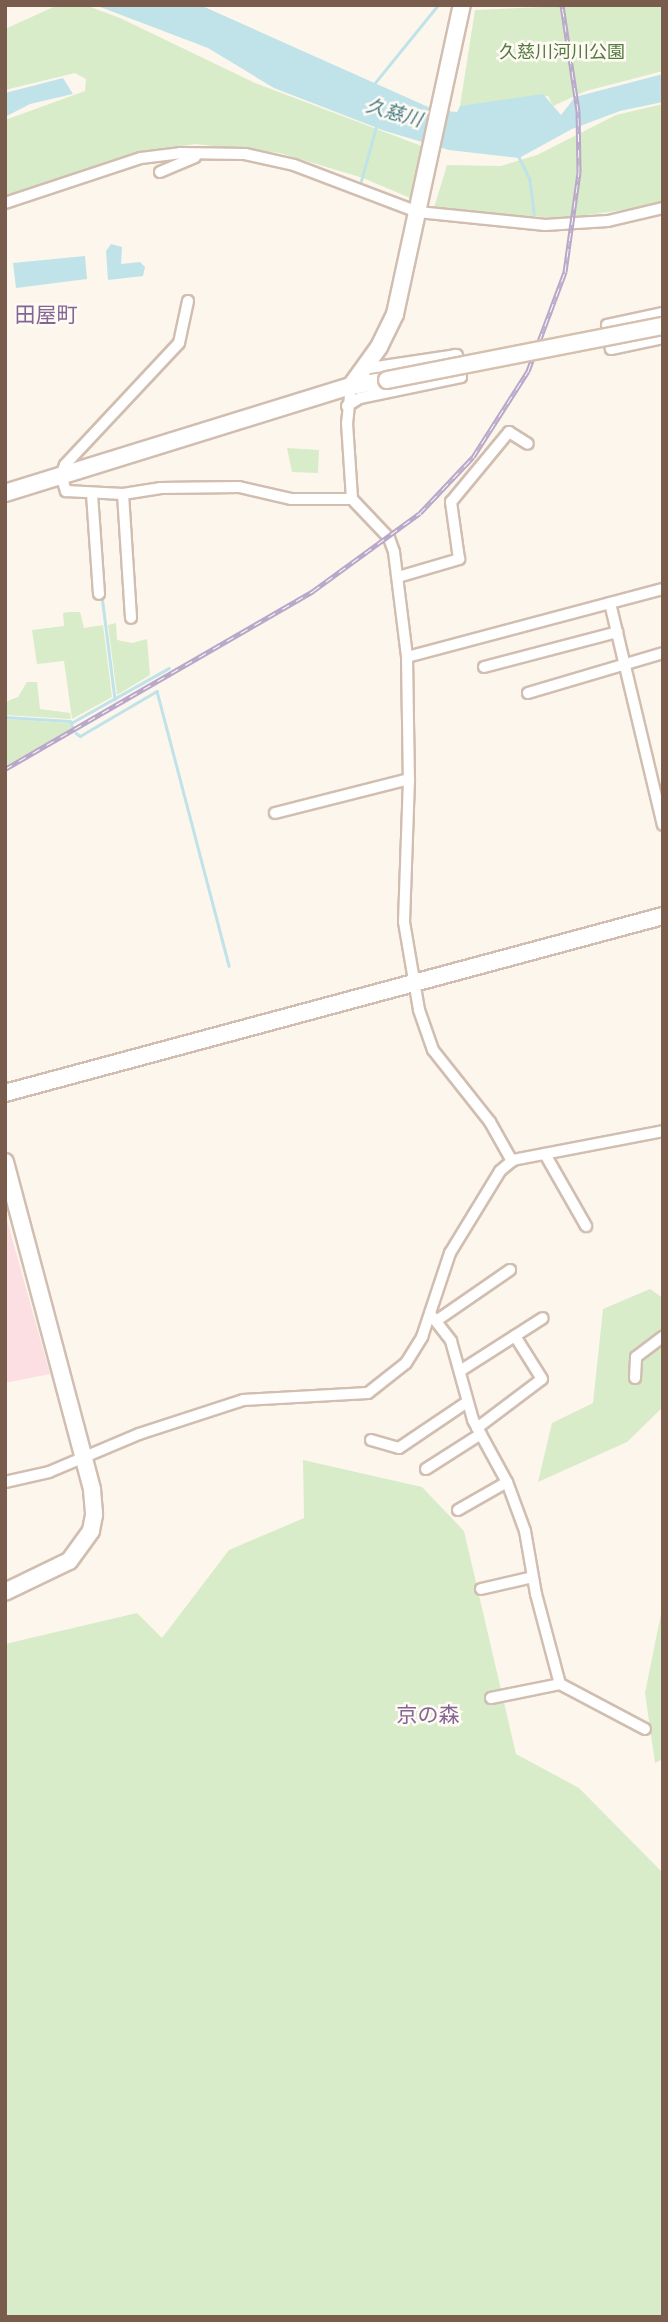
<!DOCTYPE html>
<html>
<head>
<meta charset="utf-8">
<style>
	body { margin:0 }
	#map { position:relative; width:668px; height:2322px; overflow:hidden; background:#fdf6ec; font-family:Inter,"Noto Sans JP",sans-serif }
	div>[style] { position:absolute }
	.medical>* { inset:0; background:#fbdfe3 }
	.green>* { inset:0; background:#d8ecc9 }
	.water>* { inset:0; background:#bfe3e8 }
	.stream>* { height:2.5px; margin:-1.25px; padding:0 1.25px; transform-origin:1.25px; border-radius:1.25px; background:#bfe3e8 }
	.roads { filter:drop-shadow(2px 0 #d1beb0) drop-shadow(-2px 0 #d1beb0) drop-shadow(0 2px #d1beb0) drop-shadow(0 -2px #d1beb0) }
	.street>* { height:10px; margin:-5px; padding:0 5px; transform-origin:5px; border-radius:5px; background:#fff }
	.secondary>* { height:16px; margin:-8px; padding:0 8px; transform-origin:8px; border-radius:8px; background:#fff }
	.rail>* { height:5px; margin-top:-2.5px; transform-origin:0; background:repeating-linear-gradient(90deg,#fffaf3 0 8px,#b9a8c9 0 16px); box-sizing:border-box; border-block:2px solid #b9a8c9 }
	.bridges { filter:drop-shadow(2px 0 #d6c0b0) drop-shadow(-2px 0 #d6c0b0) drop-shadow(0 2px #d6c0b0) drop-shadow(0 -2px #d6c0b0) }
	.secondary-bridge>* { height:16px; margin:-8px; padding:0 8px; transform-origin:8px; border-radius:8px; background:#fff }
	span { translate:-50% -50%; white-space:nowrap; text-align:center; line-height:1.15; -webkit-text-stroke:5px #fffaf3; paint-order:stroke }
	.park-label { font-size:18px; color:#537a41 }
	.water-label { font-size:19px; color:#437c86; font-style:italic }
	.quarter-label { font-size:21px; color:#846695 }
	.frame { position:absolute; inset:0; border:7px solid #7a5c4d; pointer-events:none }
</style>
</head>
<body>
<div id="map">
	<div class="medical">
		<div style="clip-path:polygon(5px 1213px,50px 1374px,5px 1383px)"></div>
	</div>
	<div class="green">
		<div style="clip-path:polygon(58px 5px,85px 5px,120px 18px,255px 83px,427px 148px,415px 200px,363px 178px,280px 153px,195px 144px,134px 154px,5px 196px,5px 120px,85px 91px,86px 79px,75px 73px,5px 90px,5px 29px)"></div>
		<div style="clip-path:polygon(587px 5px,663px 5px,663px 71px,586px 91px,553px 106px,548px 96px,460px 106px,475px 10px)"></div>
		<div style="clip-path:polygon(663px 104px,663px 205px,563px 218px,433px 211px,447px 165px,501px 166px,537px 155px,616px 115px)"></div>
		<div style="clip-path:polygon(287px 448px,319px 450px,318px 473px,292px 472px)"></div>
		<div style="clip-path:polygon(69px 612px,80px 612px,84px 628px,103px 625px,112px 697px,72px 719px,64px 661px,37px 664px,32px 630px,64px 626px,63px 613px)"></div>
		<div style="clip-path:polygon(116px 623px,117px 640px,132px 643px,147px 639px,150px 675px,117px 695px,108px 625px)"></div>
		<div style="clip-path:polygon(27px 682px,37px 682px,40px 709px,70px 713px,71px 719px,5px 715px,5px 702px,18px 697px)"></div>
		<div style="clip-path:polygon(5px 719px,69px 723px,72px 729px,5px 766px)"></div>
		<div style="clip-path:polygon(650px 1289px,663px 1298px,663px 1407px,627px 1442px,538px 1482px,552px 1423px,593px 1403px,603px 1309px)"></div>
		<div style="clip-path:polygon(303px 1460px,422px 1487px,464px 1531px,516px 1754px,579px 1788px,663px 1873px,663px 2317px,5px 2317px,5px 1644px,137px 1613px,162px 1638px,229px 1550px,304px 1518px)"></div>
		<div style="clip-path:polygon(663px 1604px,663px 1759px,655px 1763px,645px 1693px)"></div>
	</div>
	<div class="water">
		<div style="clip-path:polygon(95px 5px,200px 5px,435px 110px,457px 112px,460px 106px,543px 94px,561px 115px,575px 97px,663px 74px,663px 102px,620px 111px,572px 129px,519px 158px,449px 150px,385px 131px,274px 88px,208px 48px)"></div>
		<div style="clip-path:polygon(63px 78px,73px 94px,30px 104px,5px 117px,5px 93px)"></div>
		<div style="clip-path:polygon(111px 244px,122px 247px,121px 264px,140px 262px,145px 267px,143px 276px,108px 280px,106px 251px)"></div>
		<div style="clip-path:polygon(85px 256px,87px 279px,16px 288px,13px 263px)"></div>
	</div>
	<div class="stream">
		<div style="left:374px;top:84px;width:102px;rotate:-51deg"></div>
		<div style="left:519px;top:157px;width:25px;rotate:64deg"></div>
		<div style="left:530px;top:180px;width:34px;rotate:83deg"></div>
		<div style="left:361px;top:181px;width:56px;rotate:-74.5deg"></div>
		<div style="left:102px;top:596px;width:104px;rotate:82.8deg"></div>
		<div style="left:5px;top:717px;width:65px;rotate:3.5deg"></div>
		<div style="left:70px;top:721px;width:8px;rotate:67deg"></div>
		<div style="left:71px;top:723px;width:112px;rotate:-29.3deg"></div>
		<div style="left:76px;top:733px;width:5px;rotate:37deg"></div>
		<div style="left:80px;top:736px;width:89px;rotate:-30.3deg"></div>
		<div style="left:157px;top:691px;width:284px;rotate:75.3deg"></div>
	</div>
	<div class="roads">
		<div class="street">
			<div style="left:160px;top:172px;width:38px;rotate:-23deg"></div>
			<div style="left:5px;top:203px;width:143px;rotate:-18.3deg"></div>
			<div style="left:141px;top:158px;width:39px;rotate:-7deg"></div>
			<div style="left:180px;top:153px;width:65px;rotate:0.9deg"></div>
			<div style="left:245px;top:154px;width:50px;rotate:12.7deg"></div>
			<div style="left:294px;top:165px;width:133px;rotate:20.8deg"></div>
			<div style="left:418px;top:212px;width:128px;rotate:5.8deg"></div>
			<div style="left:545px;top:225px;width:63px;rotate:-3.6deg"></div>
			<div style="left:608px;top:221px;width:57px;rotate:-13.3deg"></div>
			<div style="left:188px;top:301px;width:43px;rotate:102.1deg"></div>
			<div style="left:179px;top:343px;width:167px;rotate:133.1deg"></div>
			<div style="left:65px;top:465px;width:11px;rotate:112deg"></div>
			<div style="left:61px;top:475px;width:17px;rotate:73deg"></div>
			<div style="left:66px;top:491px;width:57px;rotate:3deg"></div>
			<div style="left:123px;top:494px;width:37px;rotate:-9deg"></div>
			<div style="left:160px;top:488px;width:79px;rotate:-0.7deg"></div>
			<div style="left:239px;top:487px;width:53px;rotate:13deg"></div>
			<div style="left:291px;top:499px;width:61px"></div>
			<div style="left:663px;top:313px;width:57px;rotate:167.9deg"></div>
			<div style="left:607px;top:325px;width:24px;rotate:81deg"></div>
			<div style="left:611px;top:349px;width:53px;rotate:-11.9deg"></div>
			<div style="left:363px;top:369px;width:95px;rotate:-8.5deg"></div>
			<div style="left:351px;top:386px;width:37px;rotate:96deg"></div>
			<div style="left:347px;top:423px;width:76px;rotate:86.2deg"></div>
			<div style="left:352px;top:499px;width:54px;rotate:46.5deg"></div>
			<div style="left:389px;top:538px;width:15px;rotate:70deg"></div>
			<div style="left:394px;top:552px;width:106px;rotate:82.9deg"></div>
			<div style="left:407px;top:657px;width:122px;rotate:89.1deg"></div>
			<div style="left:409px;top:779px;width:143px;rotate:92deg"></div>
			<div style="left:404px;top:922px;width:89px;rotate:80.3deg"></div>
			<div style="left:419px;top:1010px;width:42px;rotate:70.7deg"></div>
			<div style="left:433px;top:1050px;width:92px;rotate:51.6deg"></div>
			<div style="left:490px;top:1122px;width:45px;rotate:60.6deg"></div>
			<div style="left:347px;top:406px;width:15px;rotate:-32deg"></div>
			<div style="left:360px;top:398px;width:103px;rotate:-11.7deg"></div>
			<div style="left:461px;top:377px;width:23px;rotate:-105deg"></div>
			<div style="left:92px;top:494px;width:100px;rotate:86deg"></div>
			<div style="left:123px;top:494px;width:124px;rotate:86.3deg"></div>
			<div style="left:398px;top:577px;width:64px;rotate:-16.4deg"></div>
			<div style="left:459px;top:559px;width:58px;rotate:-98deg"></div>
			<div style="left:451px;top:502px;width:91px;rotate:-50.4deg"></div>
			<div style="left:509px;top:432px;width:22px;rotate:32deg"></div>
			<div style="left:610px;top:603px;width:228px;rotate:76.6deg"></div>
			<div style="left:407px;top:657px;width:265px;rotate:-14.9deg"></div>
			<div style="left:484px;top:667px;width:138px;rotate:-14.7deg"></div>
			<div style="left:528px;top:693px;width:141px;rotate:-16.5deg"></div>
			<div style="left:275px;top:813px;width:138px;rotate:-14.2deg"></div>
			<div style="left:545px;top:1154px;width:83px;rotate:60.3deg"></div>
			<div style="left:431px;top:1315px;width:33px;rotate:52deg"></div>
			<div style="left:451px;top:1341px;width:82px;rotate:74.4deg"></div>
			<div style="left:473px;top:1420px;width:71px;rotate:61.3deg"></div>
			<div style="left:507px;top:1482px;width:52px;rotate:69.8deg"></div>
			<div style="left:525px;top:1531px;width:64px;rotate:80.1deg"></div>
			<div style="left:536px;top:1594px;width:93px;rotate:75.1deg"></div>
			<div style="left:560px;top:1684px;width:96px;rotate:27.9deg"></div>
			<div style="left:436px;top:1321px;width:90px;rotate:-34.6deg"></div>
			<div style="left:460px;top:1371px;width:98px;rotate:-32.6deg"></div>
			<div style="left:635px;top:1378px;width:21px;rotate:-87deg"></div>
			<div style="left:636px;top:1357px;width:34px;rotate:-37deg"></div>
			<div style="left:477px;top:1428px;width:81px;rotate:-37deg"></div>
			<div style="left:542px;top:1379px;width:51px;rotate:-122.1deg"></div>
			<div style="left:371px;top:1440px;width:29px;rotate:16deg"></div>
			<div style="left:399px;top:1448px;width:82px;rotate:-34.1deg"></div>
			<div style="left:426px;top:1469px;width:65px;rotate:-32.5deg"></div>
			<div style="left:5px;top:1482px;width:45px;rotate:-12.8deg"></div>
			<div style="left:49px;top:1472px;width:98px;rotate:-22.9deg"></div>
			<div style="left:139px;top:1434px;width:109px;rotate:-18.1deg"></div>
			<div style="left:243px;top:1400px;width:125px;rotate:-3.2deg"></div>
			<div style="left:368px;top:1393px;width:48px;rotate:-38.3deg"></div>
			<div style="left:406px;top:1363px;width:31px;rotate:-58deg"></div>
			<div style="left:422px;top:1337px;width:89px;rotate:-71.6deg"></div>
			<div style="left:450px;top:1253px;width:96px;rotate:-58.6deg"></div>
			<div style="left:500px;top:1171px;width:17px;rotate:-40deg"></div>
			<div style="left:513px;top:1160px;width:153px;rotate:-10.9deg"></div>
			<div style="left:458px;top:1510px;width:56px;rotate:-29.7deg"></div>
			<div style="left:481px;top:1589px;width:53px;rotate:-13deg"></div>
			<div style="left:491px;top:1698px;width:70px;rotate:-11.5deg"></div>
		</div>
		<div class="secondary">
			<div style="left:351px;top:386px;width:48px;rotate:-54.3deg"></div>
			<div style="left:379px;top:347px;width:37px;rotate:-64deg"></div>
			<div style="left:395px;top:314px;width:316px;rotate:-77.8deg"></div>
			<div style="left:5px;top:493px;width:362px;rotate:-17.2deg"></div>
			<div style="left:351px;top:386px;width:36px;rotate:-9deg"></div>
			<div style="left:5px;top:1093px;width:681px;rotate:-15.06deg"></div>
			<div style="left:5px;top:1162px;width:339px;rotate:75.1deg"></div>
			<div style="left:92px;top:1490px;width:25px;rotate:85deg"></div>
			<div style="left:94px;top:1515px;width:16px;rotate:101deg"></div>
			<div style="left:91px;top:1531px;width:37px;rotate:126deg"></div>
			<div style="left:69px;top:1561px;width:71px;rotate:154.2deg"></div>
		</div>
	</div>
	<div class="rail">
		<div style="left:5px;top:769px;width:356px;rotate:-30deg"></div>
		<div style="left:313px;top:591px;width:132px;rotate:-36.1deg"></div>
		<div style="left:420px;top:513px;width:77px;rotate:-46.6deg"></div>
		<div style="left:473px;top:457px;width:102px;rotate:-57.4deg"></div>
		<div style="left:528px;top:371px;width:106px;rotate:-69.5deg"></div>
		<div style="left:565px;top:272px;width:100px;rotate:-82deg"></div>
		<div style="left:579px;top:173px;width:62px;rotate:-90.9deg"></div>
		<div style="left:578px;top:111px;width:107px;rotate:-98.6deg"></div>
	</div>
	<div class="bridges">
		<div class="secondary-bridge">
			<div style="left:387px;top:380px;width:281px;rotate:-11.1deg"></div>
		</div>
	</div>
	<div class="park-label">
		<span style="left:562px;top:52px">久慈川河川公園</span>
	</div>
	<div class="water-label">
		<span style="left:394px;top:113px;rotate:16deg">久慈川</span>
	</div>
	<div class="quarter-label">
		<span style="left:46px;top:315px">田屋町</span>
		<span style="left:428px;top:1715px">京の森</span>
	</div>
	<div class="frame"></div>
</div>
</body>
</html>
